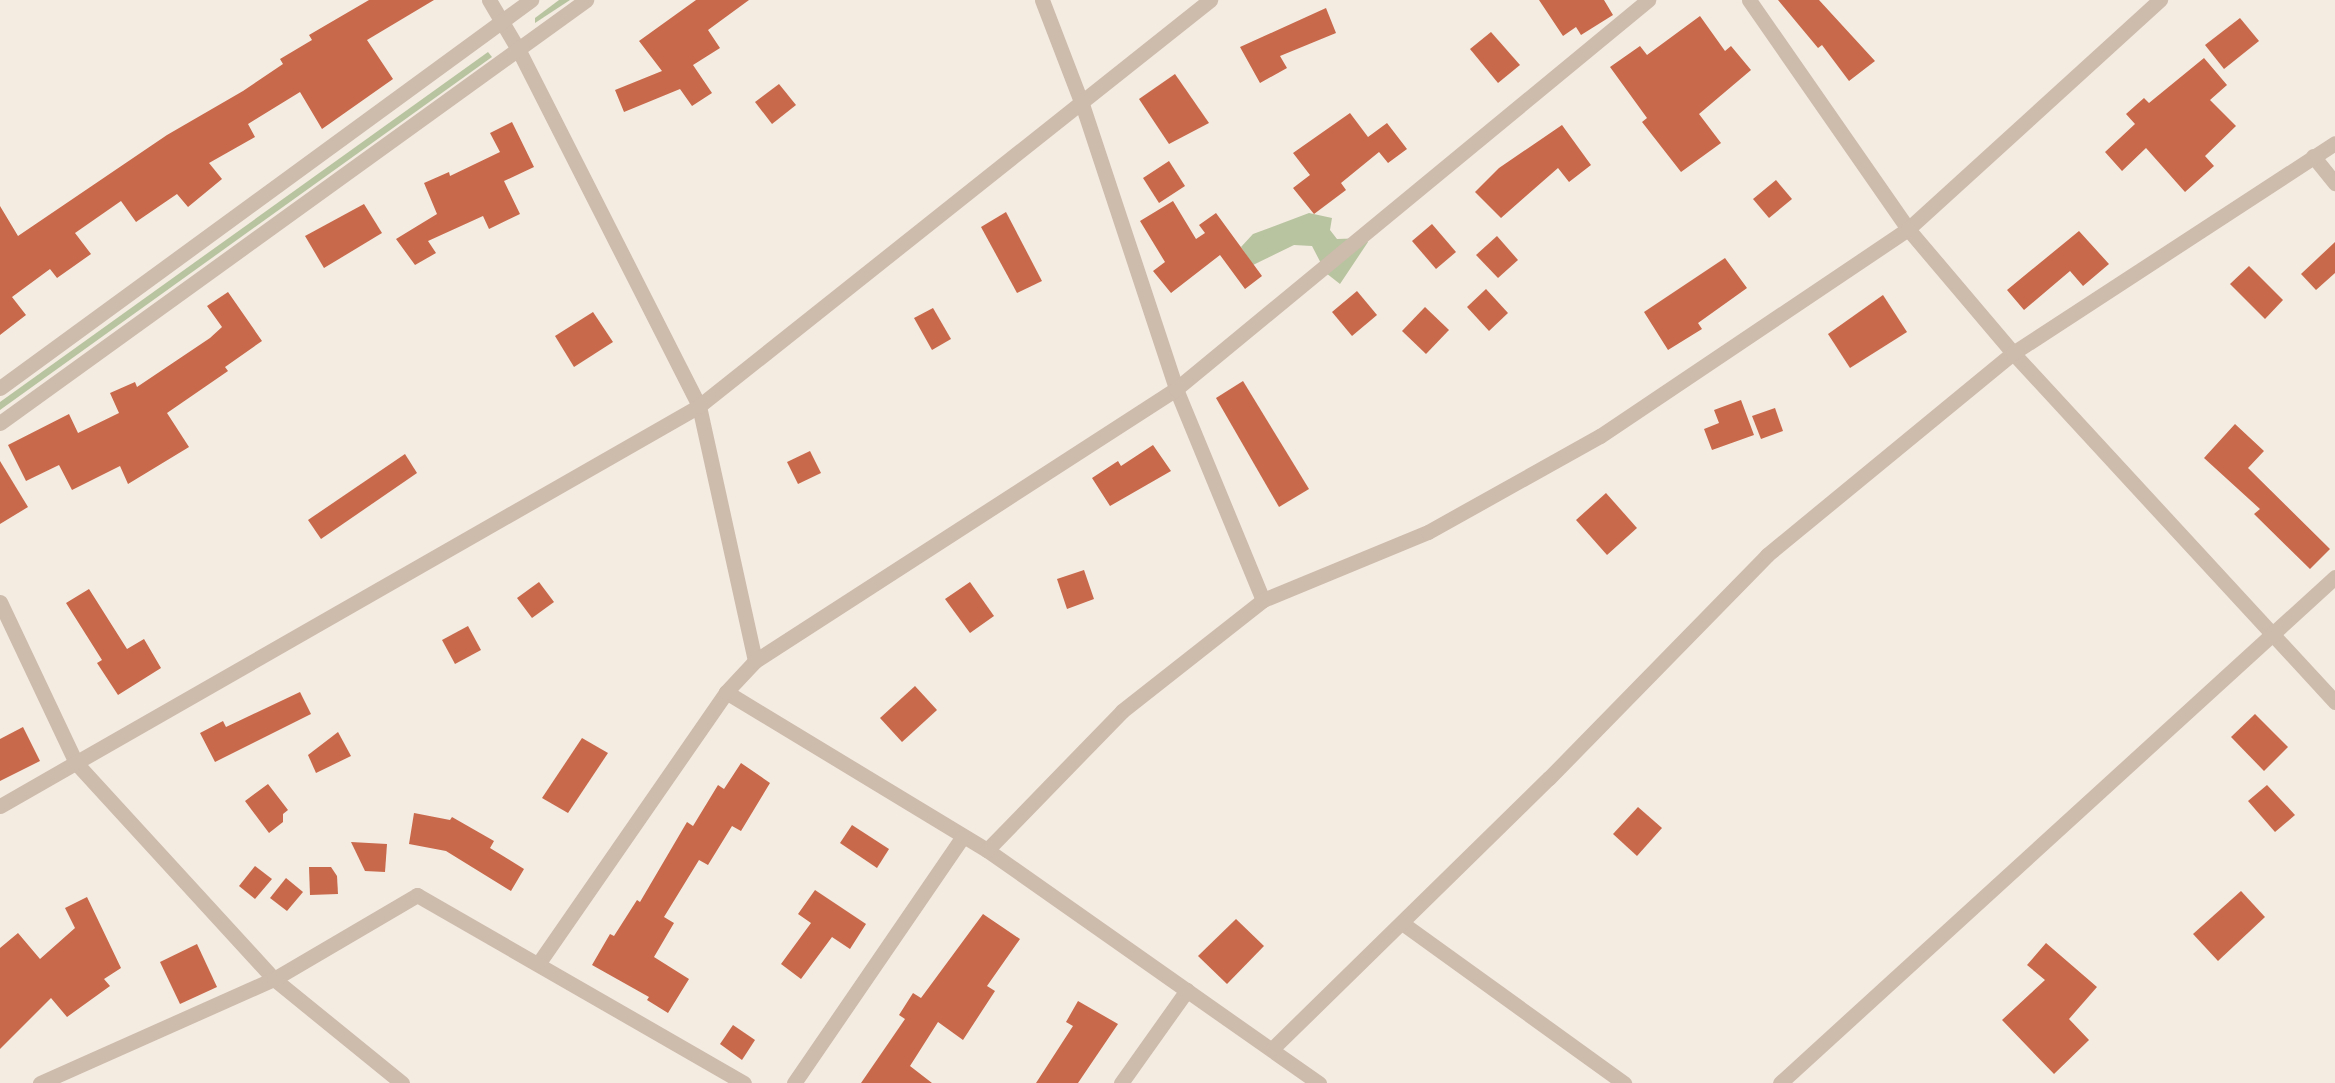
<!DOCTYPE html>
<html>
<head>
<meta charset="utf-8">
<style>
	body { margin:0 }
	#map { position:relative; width:2335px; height:1083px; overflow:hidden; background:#f4ebe1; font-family:Quicksand,sans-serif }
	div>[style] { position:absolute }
	.green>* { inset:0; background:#b8c4a0 }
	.building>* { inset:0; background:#c8694b }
	.street>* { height:15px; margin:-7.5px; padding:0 7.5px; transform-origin:7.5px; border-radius:7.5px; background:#cdbbac }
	span { translate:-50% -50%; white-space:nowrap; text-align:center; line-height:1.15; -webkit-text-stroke:6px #fbf5ee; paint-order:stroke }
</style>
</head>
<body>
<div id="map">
	<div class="green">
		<div style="clip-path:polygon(559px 0,570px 0,535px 23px,535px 18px)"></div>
		<div style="clip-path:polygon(488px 52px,492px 57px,0 410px,0 402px)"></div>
		<div style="clip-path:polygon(1309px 213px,1332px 218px,1330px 230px,1337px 239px,1366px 238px,1368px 242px,1340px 284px,1326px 273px,1312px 246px,1294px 245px,1253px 265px,1241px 247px,1253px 234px)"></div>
	</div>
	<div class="building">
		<div style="clip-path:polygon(369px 0,434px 0,367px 40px,393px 79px,322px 129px,300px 92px,248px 124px,255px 137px,209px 163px,222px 179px,188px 207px,177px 194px,136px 222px,121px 201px,75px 233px,91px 254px,57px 278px,50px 269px,12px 297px,26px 315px,0 335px,0 206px,18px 236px,167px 135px,243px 91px,283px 64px,280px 59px,312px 40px,309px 35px)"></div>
		<div style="clip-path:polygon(696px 0,749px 0,708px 30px,720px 48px,693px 65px,712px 93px,692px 106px,680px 89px,624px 112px,615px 90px,662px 71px,639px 41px)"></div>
		<div style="clip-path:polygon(1539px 0,1604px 0,1613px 15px,1581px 35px,1576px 27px,1563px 36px)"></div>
		<div style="clip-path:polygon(1778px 0,1819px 0,1875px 61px,1849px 81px,1822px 45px,1818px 48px)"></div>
		<div style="clip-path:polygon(1326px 8px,1336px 33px,1280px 56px,1287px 68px,1260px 83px,1240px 47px)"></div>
		<div style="clip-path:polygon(1700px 16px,1725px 51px,1731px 46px,1751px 70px,1699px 114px,1721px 143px,1681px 172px,1642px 122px,1647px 118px,1610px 67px,1640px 46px,1647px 55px)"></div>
		<div style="clip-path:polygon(2240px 18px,2259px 41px,2224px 69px,2205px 45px)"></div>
		<div style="clip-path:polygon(1491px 32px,1520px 65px,1498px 83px,1470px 49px)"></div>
		<div style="clip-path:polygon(2204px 58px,2227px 85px,2210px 100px,2236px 126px,2205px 156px,2214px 166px,2185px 192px,2146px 148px,2122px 171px,2105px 152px,2135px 124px,2126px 114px,2144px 98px,2149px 103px)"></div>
		<div style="clip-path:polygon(1175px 74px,1209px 123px,1169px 144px,1139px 99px)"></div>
		<div style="clip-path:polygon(779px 84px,796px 105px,772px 124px,755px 102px)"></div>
		<div style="clip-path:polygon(1350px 113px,1368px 137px,1387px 123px,1407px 149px,1388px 163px,1379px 152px,1341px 183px,1346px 190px,1314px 214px,1293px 188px,1310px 175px,1293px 153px)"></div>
		<div style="clip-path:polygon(512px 122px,534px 167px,504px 181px,520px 214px,489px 229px,483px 216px,428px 241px,436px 253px,415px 265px,396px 239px,437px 214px,424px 183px,449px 172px,450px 176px,500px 152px,490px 133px)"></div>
		<div style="clip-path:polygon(1562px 125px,1591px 165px,1569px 182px,1558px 168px,1501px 218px,1475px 192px,1499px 168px)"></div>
		<div style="clip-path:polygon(1169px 161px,1185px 186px,1159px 203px,1143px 178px)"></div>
		<div style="clip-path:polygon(1776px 180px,1792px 199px,1769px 218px,1753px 199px)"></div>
		<div style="clip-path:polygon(1173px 201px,1196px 239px,1205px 233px,1199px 225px,1216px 213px,1262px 276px,1245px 289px,1220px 255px,1171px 293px,1153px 271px,1165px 262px,1140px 221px)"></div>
		<div style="clip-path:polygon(364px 204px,382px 233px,324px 268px,305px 236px)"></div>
		<div style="clip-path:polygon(1006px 212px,1042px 281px,1017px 293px,981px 227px)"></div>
		<div style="clip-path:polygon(1432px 224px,1456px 252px,1436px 269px,1412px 241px)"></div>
		<div style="clip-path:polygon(2079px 231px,2109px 264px,2083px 286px,2070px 271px,2024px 310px,2007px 290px)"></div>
		<div style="clip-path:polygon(1497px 236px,1518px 260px,1498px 278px,1476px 255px)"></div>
		<div style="clip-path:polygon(2335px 242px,2335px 273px,2316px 290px,2301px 274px)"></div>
		<div style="clip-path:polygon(1725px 258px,1747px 288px,1698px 323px,1702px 329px,1668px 350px,1644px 312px)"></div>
		<div style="clip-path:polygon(2249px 266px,2283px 300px,2265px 319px,2230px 284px)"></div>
		<div style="clip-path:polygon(1486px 289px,1508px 313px,1489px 331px,1467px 307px)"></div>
		<div style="clip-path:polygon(1357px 291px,1377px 315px,1352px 336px,1332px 312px)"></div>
		<div style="clip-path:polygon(228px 292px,262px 341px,225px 367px,228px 371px,167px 413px,189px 447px,128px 484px,120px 466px,72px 490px,59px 465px,26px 481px,8px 445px,69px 414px,78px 433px,119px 413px,110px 393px,135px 382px,137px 387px,210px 338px,222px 327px,207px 306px)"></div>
		<div style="clip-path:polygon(1883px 295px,1907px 332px,1850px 368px,1828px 334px)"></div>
		<div style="clip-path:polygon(1425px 307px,1449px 330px,1426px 354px,1402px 331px)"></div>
		<div style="clip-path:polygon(933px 308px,951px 339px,932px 350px,914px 318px)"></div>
		<div style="clip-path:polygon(593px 312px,613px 342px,574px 367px,555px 336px)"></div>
		<div style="clip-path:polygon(1243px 381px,1309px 489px,1279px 507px,1216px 398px)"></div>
		<div style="clip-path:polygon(1741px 400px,1754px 435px,1712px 450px,1704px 429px,1719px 423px,1714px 410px)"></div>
		<div style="clip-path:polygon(1775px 408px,1783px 431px,1761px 439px,1752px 416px)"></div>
		<div style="clip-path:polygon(2235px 424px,2264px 451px,2248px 468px,2330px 549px,2310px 569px,2254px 514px,2260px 509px,2204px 458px)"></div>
		<div style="clip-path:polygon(1153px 445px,1171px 471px,1110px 506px,1092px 478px,1118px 461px,1121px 466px)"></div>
		<div style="clip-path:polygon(810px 451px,821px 473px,798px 484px,787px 462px)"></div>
		<div style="clip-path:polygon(405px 454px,417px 473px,321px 539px,308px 520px)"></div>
		<div style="clip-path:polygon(0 461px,28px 507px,0 524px)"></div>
		<div style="clip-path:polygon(1606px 493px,1637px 528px,1607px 555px,1576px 520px)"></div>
		<div style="clip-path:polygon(1084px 570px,1094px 599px,1067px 609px,1057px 579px)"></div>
		<div style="clip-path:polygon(539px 582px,554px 602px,532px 618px,517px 598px)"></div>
		<div style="clip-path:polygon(970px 582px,994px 616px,970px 633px,945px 599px)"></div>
		<div style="clip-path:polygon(89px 589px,127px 649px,144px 639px,161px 668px,118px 695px,97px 663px,102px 660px,66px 603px)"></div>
		<div style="clip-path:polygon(468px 626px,481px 650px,455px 664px,442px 640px)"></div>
		<div style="clip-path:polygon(915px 686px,937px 710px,902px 742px,880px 718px)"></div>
		<div style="clip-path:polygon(300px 692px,311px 714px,215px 762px,200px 733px,223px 721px,226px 727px)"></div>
		<div style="clip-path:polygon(2255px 714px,2288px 747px,2264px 771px,2231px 737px)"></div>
		<div style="clip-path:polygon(23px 727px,40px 761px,0 781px,0 739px)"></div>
		<div style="clip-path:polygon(338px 732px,351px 756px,316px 773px,308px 755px)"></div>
		<div style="clip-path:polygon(582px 738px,608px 753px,568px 813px,542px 798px)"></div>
		<div style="clip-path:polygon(741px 763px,770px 783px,741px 831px,732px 826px,708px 865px,699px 860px,664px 917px,674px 923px,654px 957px,689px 979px,668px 1013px,647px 1000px,649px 997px,592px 965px,610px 934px,614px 936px,637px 900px,640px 902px,687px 822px,693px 826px,718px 785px,724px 789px)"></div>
		<div style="clip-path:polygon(268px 784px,288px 810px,283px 814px,283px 822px,269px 833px,245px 801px)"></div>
		<div style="clip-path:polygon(2267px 785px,2295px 815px,2275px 832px,2248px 801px)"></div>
		<div style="clip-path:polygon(1638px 807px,1662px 828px,1637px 856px,1613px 834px)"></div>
		<div style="clip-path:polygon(414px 813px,450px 820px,452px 817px,494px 841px,490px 848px,524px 869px,511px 891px,446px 851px,409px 844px)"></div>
		<div style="clip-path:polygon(852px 825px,889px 849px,877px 868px,840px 843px)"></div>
		<div style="clip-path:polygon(351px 842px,387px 844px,385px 872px,365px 871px)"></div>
		<div style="clip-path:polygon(255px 866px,272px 879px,255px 899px,239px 886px)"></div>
		<div style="clip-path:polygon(309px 867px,331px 867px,337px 876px,338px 894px,310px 895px)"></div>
		<div style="clip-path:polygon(286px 878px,303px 892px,287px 911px,270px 898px)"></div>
		<div style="clip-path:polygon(815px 890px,866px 924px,850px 949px,832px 937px,801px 979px,781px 964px,811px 923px,798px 914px)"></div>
		<div style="clip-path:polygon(2241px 891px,2265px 917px,2218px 961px,2193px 934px)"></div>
		<div style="clip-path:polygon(87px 897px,121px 968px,104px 979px,110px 986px,67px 1017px,51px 998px,0 1049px,0 948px,18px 933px,40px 959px,75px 928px,65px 908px)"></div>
		<div style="clip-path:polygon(983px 914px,1020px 939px,987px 986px,995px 991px,963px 1040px,938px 1022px,910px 1066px,932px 1083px,861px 1083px,905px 1019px,899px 1015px,913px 993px,921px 998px)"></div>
		<div style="clip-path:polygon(1236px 919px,1264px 946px,1227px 984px,1198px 956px)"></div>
		<div style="clip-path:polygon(2046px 943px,2097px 987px,2069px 1019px,2089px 1040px,2054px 1074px,2002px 1020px,2045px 980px,2027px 965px)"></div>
		<div style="clip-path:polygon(197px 944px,217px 987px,180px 1004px,160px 962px)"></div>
		<div style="clip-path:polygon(1078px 1001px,1118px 1024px,1078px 1083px,1036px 1083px,1073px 1026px,1066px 1022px)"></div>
		<div style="clip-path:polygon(733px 1025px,755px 1040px,742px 1060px,720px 1044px)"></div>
	</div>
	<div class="street">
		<div style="left:489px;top:0;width:57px;rotate:59.4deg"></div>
		<div style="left:518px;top:49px;width:400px;rotate:63.1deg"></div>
		<div style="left:699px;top:406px;width:261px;rotate:77.6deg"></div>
		<div style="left:1042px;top:0;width:111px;rotate:69deg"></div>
		<div style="left:1082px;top:104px;width:300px;rotate:71.7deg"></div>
		<div style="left:1176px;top:389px;width:228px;rotate:67.6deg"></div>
		<div style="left:1749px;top:0;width:279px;rotate:55.2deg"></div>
		<div style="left:1908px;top:229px;width:162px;rotate:49.7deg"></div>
		<div style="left:2013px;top:353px;width:475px;rotate:47.3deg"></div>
		<div style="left:2313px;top:156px;width:35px;rotate:51deg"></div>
		<div style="left:0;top:388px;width:658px;rotate:-36.16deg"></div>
		<div style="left:0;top:423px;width:723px;rotate:-35.82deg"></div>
		<div style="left:0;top:602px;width:178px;rotate:64.7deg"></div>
		<div style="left:76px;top:763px;width:293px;rotate:47.5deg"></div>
		<div style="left:274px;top:979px;width:165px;rotate:39.1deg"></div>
		<div style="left:726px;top:692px;width:305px;rotate:31.2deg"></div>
		<div style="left:987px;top:850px;width:406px;rotate:35.1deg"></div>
		<div style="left:0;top:806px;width:805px;rotate:-29.78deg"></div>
		<div style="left:699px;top:406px;width:653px;rotate:-38.47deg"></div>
		<div style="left:987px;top:850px;width:194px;rotate:-45.8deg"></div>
		<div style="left:1122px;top:711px;width:179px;rotate:-38.2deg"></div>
		<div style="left:1263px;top:600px;width:178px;rotate:-22.4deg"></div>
		<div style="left:1428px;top:532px;width:197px;rotate:-29.2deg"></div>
		<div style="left:1600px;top:436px;width:371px;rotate:-33.9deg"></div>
		<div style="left:1908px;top:229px;width:341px;rotate:-42.3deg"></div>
		<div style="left:1402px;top:923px;width:274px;rotate:35.8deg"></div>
		<div style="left:538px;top:964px;width:331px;rotate:-55.3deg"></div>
		<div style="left:726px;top:692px;width:42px;rotate:-46.9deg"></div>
		<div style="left:755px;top:661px;width:501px;rotate:-32.87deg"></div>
		<div style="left:1176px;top:389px;width:612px;rotate:-39.49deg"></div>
		<div style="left:1273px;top:1048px;width:386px;rotate:-44.4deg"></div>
		<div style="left:1549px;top:778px;width:312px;rotate:-45.6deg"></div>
		<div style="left:1767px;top:555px;width:318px;rotate:-39.4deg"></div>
		<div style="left:2013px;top:353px;width:384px;rotate:-33.1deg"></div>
		<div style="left:40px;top:1083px;width:256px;rotate:-24deg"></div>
		<div style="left:274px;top:979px;width:166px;rotate:-30.4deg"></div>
		<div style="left:417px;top:895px;width:377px;rotate:29.9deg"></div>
		<div style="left:794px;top:1083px;width:297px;rotate:-55.6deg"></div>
		<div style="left:1121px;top:1083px;width:114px;rotate:-54.6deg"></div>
		<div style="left:1780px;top:1083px;width:751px;rotate:-42.36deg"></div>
	</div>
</div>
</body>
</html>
